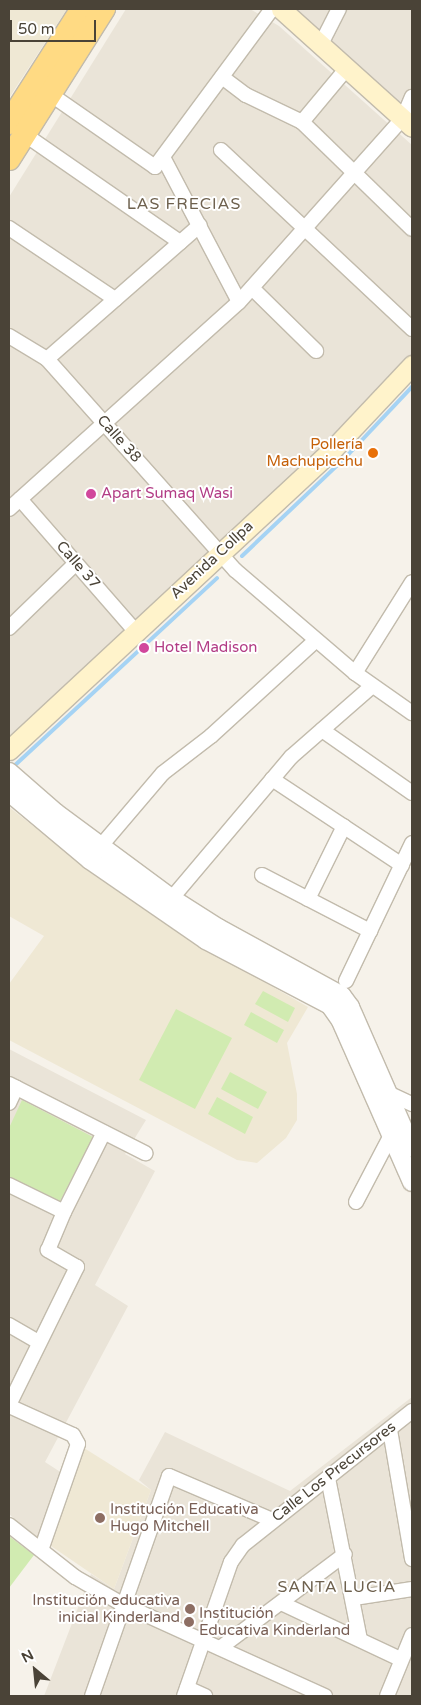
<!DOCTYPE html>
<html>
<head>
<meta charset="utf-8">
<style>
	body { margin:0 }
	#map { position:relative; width:421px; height:1705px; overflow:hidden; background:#f6f2ea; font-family:"Varela Round",sans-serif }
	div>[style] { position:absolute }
	.residential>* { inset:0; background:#eae4d8 }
	.education>* { inset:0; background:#efe8d4 }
	.green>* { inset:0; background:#d1ebb1 }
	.stream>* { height:4px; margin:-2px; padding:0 2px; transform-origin:2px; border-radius:2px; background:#a5d3f4 }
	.roads { filter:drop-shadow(1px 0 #c2bbac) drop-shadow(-1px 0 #c2bbac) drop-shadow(0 1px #c2bbac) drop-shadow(0 -1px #c2bbac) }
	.minor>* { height:14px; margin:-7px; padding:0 7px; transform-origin:7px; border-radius:7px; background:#fff }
	.tertiary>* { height:18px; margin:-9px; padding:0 9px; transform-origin:9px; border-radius:9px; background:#fff }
	.secondary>* { height:19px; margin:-9.5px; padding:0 9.5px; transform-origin:9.5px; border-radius:9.5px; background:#fff3cb }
	.trunk>* { height:22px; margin:-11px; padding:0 11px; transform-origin:11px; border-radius:11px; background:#ffda83 }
	.dots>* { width:14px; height:14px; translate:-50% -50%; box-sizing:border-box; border:2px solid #fff; border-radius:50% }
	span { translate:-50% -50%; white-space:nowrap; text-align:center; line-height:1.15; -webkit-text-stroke:4px #fff; paint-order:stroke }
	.street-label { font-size:15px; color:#4a4337 }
	.food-label { font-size:15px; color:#c56008 }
	.right { translate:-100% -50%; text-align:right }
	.hotel-label { font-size:15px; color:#b23c85 }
	.left { translate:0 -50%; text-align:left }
	.education-label { font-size:15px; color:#785e54 }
	.neighbourhood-label { font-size:16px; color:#6e614e; letter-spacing:1px }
	.frame { position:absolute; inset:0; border:10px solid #4a4337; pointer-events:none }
	.north { position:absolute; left:10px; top:1645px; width:50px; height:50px; -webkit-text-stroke:4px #fff; paint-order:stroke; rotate:332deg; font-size:14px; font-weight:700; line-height:20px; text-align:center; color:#4a4337 }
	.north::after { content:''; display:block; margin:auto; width:18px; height:22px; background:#4a4337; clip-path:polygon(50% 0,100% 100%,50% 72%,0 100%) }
	.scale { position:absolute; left:10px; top:20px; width:86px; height:22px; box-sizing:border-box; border:2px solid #4a4337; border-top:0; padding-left:6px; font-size:15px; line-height:18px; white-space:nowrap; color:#4a4337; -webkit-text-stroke:4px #fff; paint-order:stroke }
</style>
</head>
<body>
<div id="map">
	<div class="residential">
		<div style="clip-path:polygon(126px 9px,250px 9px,279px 26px,412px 145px,412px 378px,330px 467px,9px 765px,9px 197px)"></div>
		<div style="clip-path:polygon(292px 9px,412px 9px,412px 118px)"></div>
		<div style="clip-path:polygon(9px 1049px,146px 1120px,125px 1154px,155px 1171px,95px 1285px,128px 1306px,45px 1462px,65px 1475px,37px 1539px,9px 1514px)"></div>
		<div style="clip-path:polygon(412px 1397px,412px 1696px,44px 1696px,91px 1574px,114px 1589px,151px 1490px,139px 1480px,165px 1432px,290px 1491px)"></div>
	</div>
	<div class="education">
		<div style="clip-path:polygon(9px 9px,67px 9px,9px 98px)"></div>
		<div style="clip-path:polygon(9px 807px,65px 851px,200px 945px,308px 1007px,287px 1043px,297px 1094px,297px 1120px,286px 1138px,257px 1163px,237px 1160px,9px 1040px,9px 984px,44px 936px,9px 916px)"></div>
		<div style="clip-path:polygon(84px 1448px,151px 1490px,114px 1589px,51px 1546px)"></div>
	</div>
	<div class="green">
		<div style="clip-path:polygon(263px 991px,295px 1008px,288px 1022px,255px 1004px)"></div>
		<div style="clip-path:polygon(176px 1009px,232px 1038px,195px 1109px,139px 1080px)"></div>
		<div style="clip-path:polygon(251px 1012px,284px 1030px,277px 1043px,244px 1025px)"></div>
		<div style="clip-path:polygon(230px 1072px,267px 1092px,258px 1109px,221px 1089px)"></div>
		<div style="clip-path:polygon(217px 1097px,253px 1117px,245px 1134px,208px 1114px)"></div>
		<div style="clip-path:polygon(22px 1100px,93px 1137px,59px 1203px,9px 1179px,9px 1128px)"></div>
		<div style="clip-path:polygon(9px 1536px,34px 1555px,9px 1588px)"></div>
	</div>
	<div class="stream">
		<div style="left:242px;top:556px;width:142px;rotate:-43.6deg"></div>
		<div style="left:345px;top:458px;width:98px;rotate:-46.7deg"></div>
		<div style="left:13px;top:767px;width:278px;rotate:-42.8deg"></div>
	</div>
	<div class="roads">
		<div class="minor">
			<div style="left:321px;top:44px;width:39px;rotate:-63deg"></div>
			<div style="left:222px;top:77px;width:30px;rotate:37deg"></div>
			<div style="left:246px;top:95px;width:62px;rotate:25.7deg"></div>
			<div style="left:302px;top:122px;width:153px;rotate:44.2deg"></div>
			<div style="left:50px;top:94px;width:128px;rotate:34.8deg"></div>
			<div style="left:155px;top:167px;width:197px;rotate:-53.5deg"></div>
			<div style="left:302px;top:122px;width:70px;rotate:-50.2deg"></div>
			<div style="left:24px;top:134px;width:190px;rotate:34.7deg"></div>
			<div style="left:221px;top:150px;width:262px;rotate:43.1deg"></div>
			<div style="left:164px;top:159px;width:161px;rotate:62.3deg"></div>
			<div style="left:9px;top:228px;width:128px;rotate:33.8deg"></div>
			<div style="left:252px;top:288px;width:90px;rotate:44.5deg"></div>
			<div style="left:9px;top:336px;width:44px;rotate:31.2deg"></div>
			<div style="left:47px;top:359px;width:283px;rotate:48.3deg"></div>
			<div style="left:235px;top:570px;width:158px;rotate:40.6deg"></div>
			<div style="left:355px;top:673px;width:107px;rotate:-57.9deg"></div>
			<div style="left:47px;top:359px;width:203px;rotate:-41.2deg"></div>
			<div style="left:20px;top:499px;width:175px;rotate:48.9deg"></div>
			<div style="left:9px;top:509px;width:309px;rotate:-42deg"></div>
			<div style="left:239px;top:302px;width:246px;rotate:-48.3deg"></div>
			<div style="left:403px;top:118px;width:23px;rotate:-67deg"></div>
			<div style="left:9px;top:628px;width:93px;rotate:-44.1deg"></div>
			<div style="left:355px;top:673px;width:70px;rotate:35.1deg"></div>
			<div style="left:322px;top:730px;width:110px;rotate:35deg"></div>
			<div style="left:272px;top:779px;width:156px;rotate:33.5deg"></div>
			<div style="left:94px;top:854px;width:106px;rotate:-49.6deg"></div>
			<div style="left:163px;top:773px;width:61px;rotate:-37.6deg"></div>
			<div style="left:211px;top:736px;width:142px;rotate:-42.4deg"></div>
			<div style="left:262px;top:875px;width:122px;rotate:27.4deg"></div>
			<div style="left:308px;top:899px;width:81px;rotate:-63.7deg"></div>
			<div style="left:166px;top:905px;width:194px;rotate:-49.8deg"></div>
			<div style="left:291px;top:757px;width:108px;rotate:-41.2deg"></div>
			<div style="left:346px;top:981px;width:153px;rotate:-64.4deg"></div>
			<div style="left:9px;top:1084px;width:153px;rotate:26.9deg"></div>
			<div style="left:386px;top:1092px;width:29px;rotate:25deg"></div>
			<div style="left:9px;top:1103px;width:17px;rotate:-65deg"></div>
			<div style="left:9px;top:1185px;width:61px;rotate:26.1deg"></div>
			<div style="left:64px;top:1212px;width:89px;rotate:-63.4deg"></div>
			<div style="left:356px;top:1202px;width:76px;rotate:-62.4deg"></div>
			<div style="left:9px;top:1325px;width:34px;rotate:30deg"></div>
			<div style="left:9px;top:1405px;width:154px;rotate:-63.8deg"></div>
			<div style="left:77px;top:1267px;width:34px;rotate:-150deg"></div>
			<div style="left:48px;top:1250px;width:41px;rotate:-67.2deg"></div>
			<div style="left:9px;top:1406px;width:70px;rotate:24.4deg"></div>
			<div style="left:73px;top:1435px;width:10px;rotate:61deg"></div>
			<div style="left:78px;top:1444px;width:112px;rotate:109.2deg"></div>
			<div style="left:390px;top:1430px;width:131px;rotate:80.3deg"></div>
			<div style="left:328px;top:1478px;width:164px;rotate:78.8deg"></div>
			<div style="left:9px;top:1525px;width:84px;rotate:38.2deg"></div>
			<div style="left:75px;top:1577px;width:54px;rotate:29.9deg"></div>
			<div style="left:122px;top:1604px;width:223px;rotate:24.4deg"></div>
			<div style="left:354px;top:1598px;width:59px;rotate:-8.8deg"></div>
			<div style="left:281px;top:1603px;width:132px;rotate:25.2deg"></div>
			<div style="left:220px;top:1648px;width:156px;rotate:-36.9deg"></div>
			<div style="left:187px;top:1688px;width:20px;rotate:24deg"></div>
			<div style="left:92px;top:1696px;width:233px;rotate:-70.7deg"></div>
			<div style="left:169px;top:1476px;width:112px;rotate:23.1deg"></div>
			<div style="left:184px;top:1696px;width:142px;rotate:-70.7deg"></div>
			<div style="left:231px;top:1562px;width:21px;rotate:-55deg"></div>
			<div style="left:243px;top:1545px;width:216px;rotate:-38.4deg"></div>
			<div style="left:387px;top:1696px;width:66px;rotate:-67.7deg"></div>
		</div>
		<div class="tertiary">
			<div style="left:9px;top:772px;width:62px;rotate:41.1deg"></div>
			<div style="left:56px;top:813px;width:143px;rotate:36.5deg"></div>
			<div style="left:171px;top:898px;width:56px;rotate:32.6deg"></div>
			<div style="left:218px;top:928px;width:141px;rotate:28.7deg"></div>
			<div style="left:342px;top:996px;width:14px;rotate:54deg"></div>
			<div style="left:350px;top:1007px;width:154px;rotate:66.3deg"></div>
			<div style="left:9px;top:792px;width:106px;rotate:40deg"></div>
			<div style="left:90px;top:860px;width:141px;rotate:34.6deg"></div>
			<div style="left:206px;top:940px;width:140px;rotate:27.7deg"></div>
			<div style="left:330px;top:1005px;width:19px;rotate:55deg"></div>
			<div style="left:341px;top:1021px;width:176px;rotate:66.2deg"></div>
		</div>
		<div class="secondary">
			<div style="left:281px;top:9px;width:176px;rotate:42deg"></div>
			<div style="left:9px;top:750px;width:441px;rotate:-42.9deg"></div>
			<div style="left:332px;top:450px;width:117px;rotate:-46.7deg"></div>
		</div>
		<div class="trunk">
			<div style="left:9px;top:123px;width:135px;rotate:-57.4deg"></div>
			<div style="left:9px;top:159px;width:178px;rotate:-57.7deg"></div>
		</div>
	</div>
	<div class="dots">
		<div style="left:373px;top:453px;background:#e8710a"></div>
		<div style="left:91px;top:494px;background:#d1479c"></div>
		<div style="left:144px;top:648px;background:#d1479c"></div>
		<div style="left:100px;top:1518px;background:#8d6e63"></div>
		<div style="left:190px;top:1609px;background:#8d6e63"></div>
		<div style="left:189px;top:1622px;background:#8d6e63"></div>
	</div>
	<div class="street-label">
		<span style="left:119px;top:439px;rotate:48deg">Calle 38</span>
		<span style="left:212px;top:560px;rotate:-43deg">Avenida Collpa</span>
		<span style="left:78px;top:565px;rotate:49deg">Calle 37</span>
		<span style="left:334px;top:1472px;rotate:-38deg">Calle Los Precursores</span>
	</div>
	<div class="food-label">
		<span class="right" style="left:363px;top:453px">Pollería<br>Machupicchu</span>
	</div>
	<div class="hotel-label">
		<span class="left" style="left:101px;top:494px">Apart Sumaq Wasi</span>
		<span class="left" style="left:154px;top:648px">Hotel Madison</span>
	</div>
	<div class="education-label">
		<span class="left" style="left:110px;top:1518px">Institución Educativa<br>Hugo Mitchell</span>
		<span class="right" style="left:180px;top:1609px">Institución educativa<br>inicial Kinderland</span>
		<span class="left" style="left:199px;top:1622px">Institución<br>Educativa Kinderland</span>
	</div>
	<div class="neighbourhood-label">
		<span style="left:184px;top:204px">LAS FRECIAS</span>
		<span style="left:337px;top:1587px">SANTA LUCIA</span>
	</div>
	<div class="frame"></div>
	<div class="north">N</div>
	<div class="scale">50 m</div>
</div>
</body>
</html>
